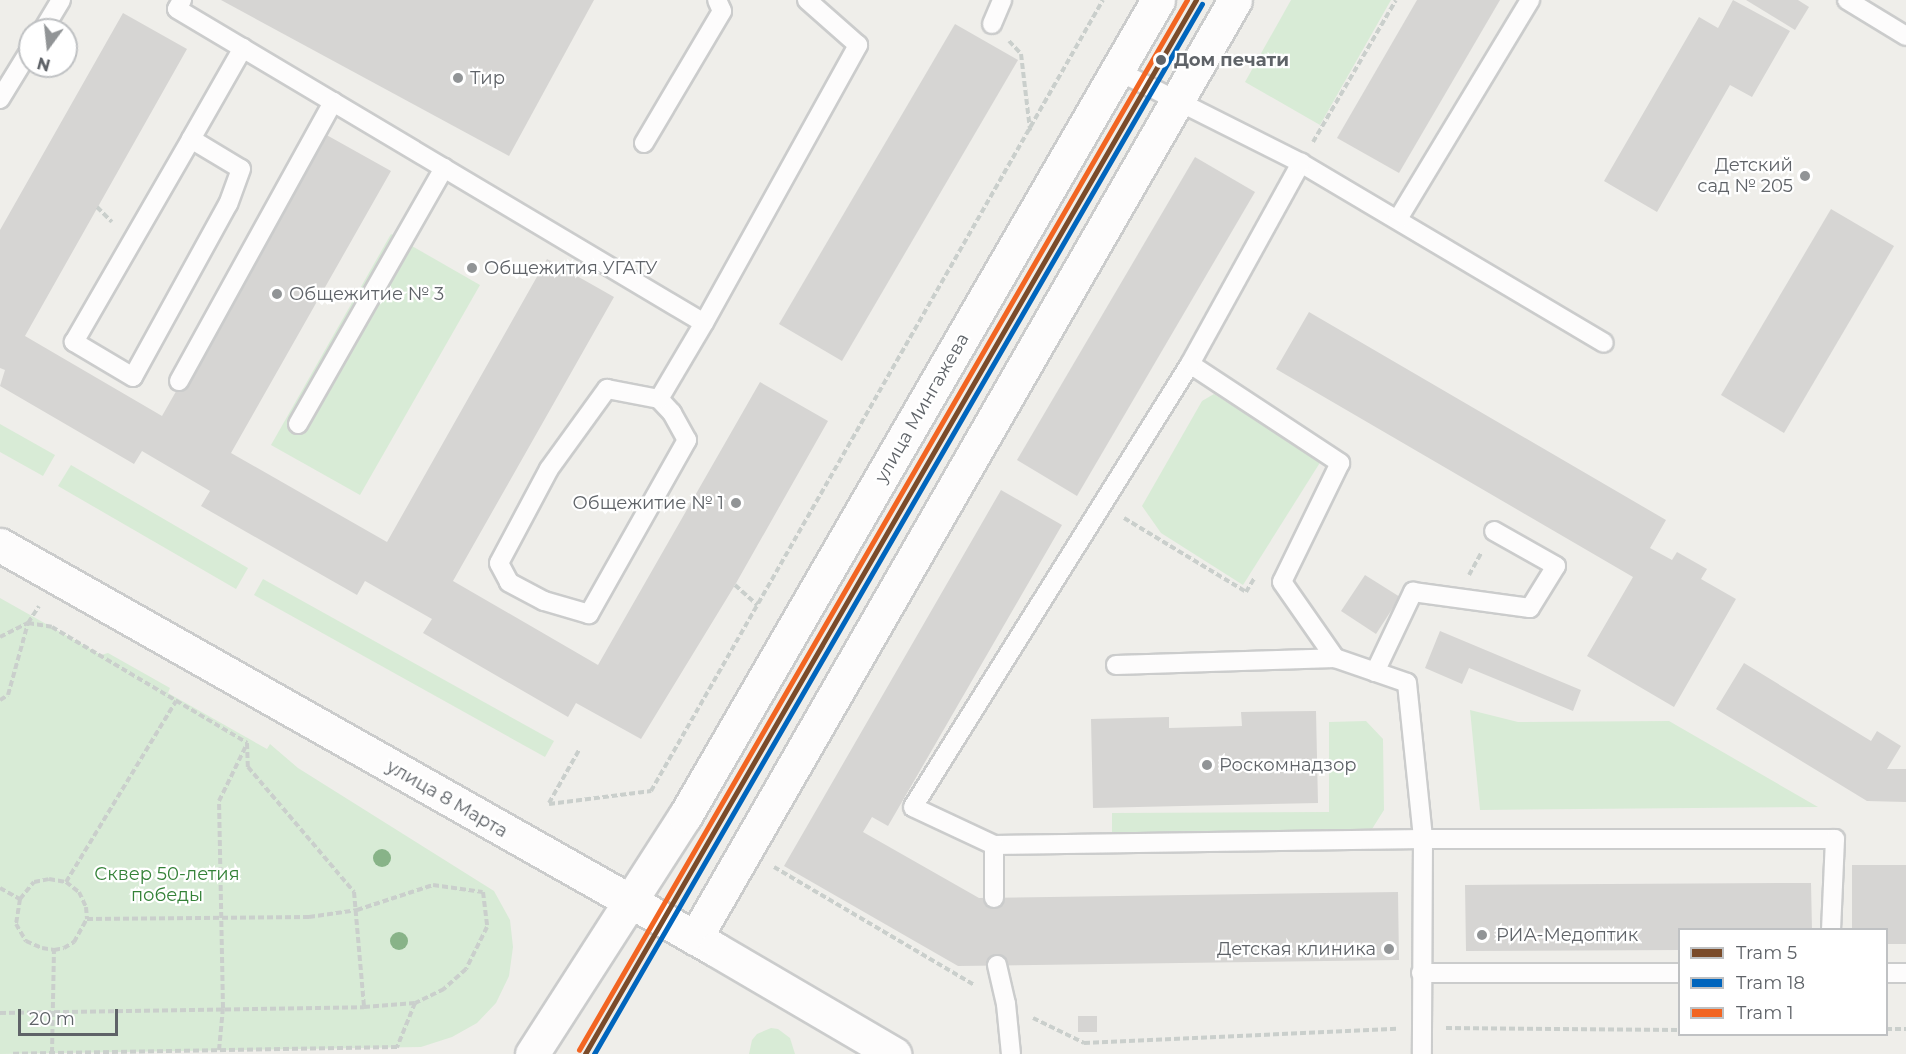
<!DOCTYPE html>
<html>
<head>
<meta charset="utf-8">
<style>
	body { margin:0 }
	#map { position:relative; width:1906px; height:1054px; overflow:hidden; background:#efeeea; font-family:Montserrat,sans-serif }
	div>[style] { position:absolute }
	.green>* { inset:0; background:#d8ebd6 }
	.building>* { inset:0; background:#d6d5d3 }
	.path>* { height:4px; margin-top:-2px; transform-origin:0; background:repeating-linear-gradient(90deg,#cacfcc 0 6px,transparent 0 9px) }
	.roads { filter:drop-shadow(2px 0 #cbcccc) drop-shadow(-2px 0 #cbcccc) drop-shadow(0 2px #cbcccc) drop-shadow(0 -2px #cbcccc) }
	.service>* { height:18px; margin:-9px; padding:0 9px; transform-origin:9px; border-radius:9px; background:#fdfcfc }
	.tertiary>* { height:33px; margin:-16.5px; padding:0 16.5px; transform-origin:16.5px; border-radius:16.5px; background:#fdfcfc }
	.secondary>* { height:33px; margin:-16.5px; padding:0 16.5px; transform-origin:16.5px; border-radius:16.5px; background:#fdfcfc }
	.tram-1>* { height:4.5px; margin:-2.25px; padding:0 2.25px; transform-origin:2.25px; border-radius:2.25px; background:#7a4b2a }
	.tram-2>* { height:4.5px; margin:-2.25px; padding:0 2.25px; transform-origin:2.25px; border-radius:2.25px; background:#0065bd }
	.tram-3>* { height:4.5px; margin:-2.25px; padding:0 2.25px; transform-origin:2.25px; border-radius:2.25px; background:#f26522 }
	.trees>* { width:18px; height:18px; margin:-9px; border-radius:50%; background:#88b388 }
	.dots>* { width:16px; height:16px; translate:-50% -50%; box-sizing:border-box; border:3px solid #fff; border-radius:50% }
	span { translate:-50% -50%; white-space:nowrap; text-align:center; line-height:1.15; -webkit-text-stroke:4.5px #fff; paint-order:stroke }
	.stop-label { font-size:18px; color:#5f6368; font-weight:700 }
	.left { translate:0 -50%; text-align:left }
	.poi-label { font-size:18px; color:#5f6368 }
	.right { translate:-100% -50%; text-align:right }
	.street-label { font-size:18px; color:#5f6368 }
	.park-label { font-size:18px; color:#348238 }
	.legend { position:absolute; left:1678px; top:928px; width:210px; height:108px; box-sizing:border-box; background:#fff; border:2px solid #bfc1c3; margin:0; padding:8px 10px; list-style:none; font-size:18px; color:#5f6368 }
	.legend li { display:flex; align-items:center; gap:12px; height:30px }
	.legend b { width:30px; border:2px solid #bfc1c3 }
	.north { position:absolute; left:18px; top:18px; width:60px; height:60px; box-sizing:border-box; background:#fff; border:2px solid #bfc1c3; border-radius:50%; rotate:195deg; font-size:16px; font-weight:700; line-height:24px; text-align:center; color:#5f6368 }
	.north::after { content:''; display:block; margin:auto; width:21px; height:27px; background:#919496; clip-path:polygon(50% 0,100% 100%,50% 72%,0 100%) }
	.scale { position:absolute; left:18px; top:1009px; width:100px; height:27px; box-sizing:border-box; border:3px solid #5f6368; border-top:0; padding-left:8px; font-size:18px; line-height:21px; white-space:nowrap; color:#5f6368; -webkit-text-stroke:4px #fff; paint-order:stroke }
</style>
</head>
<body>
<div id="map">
	<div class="green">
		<div style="clip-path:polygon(1291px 0,1391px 0,1320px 125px,1245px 82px)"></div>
		<div style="clip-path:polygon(391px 234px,480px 285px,360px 495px,271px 445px)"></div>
		<div style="clip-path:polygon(1214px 394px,1321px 461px,1243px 585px,1161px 533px,1142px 506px,1202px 401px)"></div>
		<div style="clip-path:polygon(0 424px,55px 455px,43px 476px,0 452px)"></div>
		<div style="clip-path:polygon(71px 465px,248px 568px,236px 589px,58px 486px)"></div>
		<div style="clip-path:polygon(263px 579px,554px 741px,545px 757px,254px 595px)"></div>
		<div style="clip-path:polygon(0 598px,101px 655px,108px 653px,170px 688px,168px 693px,267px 749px,270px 744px,298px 768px,494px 891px,510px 920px,513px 947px,509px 976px,496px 1003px,477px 1023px,452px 1037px,421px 1047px,0 1054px)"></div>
		<div style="clip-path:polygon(1470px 710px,1518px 722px,1669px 721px,1818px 807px,1480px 810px)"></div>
		<div style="clip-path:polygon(1366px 721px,1383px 739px,1384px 810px,1372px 829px,1112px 833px,1112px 813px,1329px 812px,1329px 722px)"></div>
		<div style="clip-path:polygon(771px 1028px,778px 1029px,790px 1038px,795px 1054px,749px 1054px,752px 1040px,757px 1034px)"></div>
	</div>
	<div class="building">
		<div style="clip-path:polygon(221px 0,594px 0,509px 156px)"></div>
		<div style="clip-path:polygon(1417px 0,1500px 0,1399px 173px,1337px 138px)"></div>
		<div style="clip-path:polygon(1733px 0,1790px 31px,1752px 97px,1730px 85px,1657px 212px,1604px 181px,1699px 17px,1718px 28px)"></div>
		<div style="clip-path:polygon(1746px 0,1798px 0,1809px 7px,1795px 30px)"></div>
		<div style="clip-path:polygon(123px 13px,187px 49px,25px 336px,162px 416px,323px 133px,391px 171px,231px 453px,387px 542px,547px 259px,614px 297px,453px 581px,598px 665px,760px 382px,828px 421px,735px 585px,641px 739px,576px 703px,568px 717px,423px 633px,432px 619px,365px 581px,357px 595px,201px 506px,210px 491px,142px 451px,134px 464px,0 386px,5px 370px,0 368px,0 230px)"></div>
		<div style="clip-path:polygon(955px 24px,1018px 60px,842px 361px,779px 324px)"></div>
		<div style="clip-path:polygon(1195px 157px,1255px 192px,1077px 496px,1017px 460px)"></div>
		<div style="clip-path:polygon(1831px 209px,1894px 246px,1784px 433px,1721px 395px)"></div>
		<div style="clip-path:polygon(1309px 312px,1666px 520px,1650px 548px,1672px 560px,1677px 552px,1707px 569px,1701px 579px,1736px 599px,1674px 707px,1587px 656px,1633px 577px,1276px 369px)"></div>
		<div style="clip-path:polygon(1001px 490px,1062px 525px,888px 826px,872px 817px,863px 832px,979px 898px,1398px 892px,1399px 960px,958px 966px,784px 866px)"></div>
		<div style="clip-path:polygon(1365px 575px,1400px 597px,1376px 634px,1341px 611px)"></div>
		<div style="clip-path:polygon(1440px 631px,1581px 690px,1573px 711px,1469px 668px,1462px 684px,1425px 668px)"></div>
		<div style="clip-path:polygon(1744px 663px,1871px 741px,1877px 731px,1901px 746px,1887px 769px,1906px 769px,1906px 802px,1867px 801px,1716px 709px)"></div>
		<div style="clip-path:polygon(1316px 711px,1318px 803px,1093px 808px,1091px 719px,1169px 717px,1169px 728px,1242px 726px,1241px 712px)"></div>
		<div style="clip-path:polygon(1852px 865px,1906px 865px,1906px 944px,1887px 944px,1886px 930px,1852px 930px)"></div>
		<div style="clip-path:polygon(1779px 883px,1811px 883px,1812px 930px,1680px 930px,1680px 950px,1466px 951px,1465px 885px)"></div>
		<div style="clip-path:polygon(1078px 1016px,1097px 1016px,1097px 1032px,1078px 1032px)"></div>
	</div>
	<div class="path">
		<div style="left:1009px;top:41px;width:18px;rotate:47deg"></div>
		<div style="left:1021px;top:54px;width:77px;rotate:83.2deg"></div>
		<div style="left:1313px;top:142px;width:164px;rotate:-59.7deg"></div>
		<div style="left:97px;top:207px;width:21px;rotate:45deg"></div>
		<div style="left:1124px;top:518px;width:143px;rotate:31.2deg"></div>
		<div style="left:1246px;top:592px;width:17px;rotate:-59deg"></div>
		<div style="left:1469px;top:575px;width:26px;rotate:-61deg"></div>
		<div style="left:735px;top:585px;width:30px;rotate:42deg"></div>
		<div style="left:0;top:637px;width:31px;rotate:-27deg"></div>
		<div style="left:28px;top:623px;width:20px;rotate:-57deg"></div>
		<div style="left:0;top:700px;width:9px;rotate:-32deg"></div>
		<div style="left:8px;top:695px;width:75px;rotate:-74.5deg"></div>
		<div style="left:28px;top:623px;width:24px;rotate:9deg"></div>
		<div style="left:52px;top:627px;width:227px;rotate:30.7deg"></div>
		<div style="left:247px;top:743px;width:24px;rotate:88deg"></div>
		<div style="left:248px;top:767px;width:164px;rotate:49.7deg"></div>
		<div style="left:354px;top:892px;width:115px;rotate:85deg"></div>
		<div style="left:549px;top:803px;width:61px;rotate:-60.5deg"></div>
		<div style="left:549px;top:804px;width:103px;rotate:-7.3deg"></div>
		<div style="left:651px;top:791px;width:911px;rotate:-60.26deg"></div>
		<div style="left:774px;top:867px;width:232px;rotate:30.5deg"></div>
		<div style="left:66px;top:882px;width:212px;rotate:-58.7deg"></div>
		<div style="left:0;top:888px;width:23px;rotate:29deg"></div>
		<div style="left:20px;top:899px;width:25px;rotate:99deg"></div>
		<div style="left:16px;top:924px;width:20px;rotate:60deg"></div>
		<div style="left:26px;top:941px;width:17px;rotate:24deg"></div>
		<div style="left:42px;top:948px;width:12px;rotate:9deg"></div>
		<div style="left:54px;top:950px;width:10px;rotate:-11deg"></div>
		<div style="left:64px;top:948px;width:12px;rotate:-31deg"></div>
		<div style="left:74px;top:942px;width:26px;rotate:-61deg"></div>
		<div style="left:87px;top:919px;width:222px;rotate:-0.5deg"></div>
		<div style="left:309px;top:917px;width:49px;rotate:-8.3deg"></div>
		<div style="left:357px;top:910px;width:80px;rotate:-18.2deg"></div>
		<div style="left:433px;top:885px;width:50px;rotate:8deg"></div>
		<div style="left:483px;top:892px;width:35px;rotate:83deg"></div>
		<div style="left:487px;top:927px;width:47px;rotate:116.6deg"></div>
		<div style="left:466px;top:969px;width:30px;rotate:138deg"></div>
		<div style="left:444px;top:989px;width:32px;rotate:154deg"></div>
		<div style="left:415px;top:1003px;width:48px;rotate:112.2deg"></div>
		<div style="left:397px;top:1047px;width:385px;rotate:179deg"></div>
		<div style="left:20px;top:899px;width:22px;rotate:-51deg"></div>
		<div style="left:34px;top:882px;width:15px;rotate:-11deg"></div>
		<div style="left:49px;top:879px;width:17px;rotate:10deg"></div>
		<div style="left:66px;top:882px;width:16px;rotate:38deg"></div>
		<div style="left:79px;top:892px;width:17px;rotate:65deg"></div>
		<div style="left:86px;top:907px;width:12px;rotate:85deg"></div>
		<div style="left:0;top:1013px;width:364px;rotate:-0.9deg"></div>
		<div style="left:364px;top:1007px;width:51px;rotate:-4.5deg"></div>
		<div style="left:1033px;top:1018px;width:57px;rotate:26.1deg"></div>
		<div style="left:1084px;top:1043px;width:313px;rotate:-2.6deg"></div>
		<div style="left:1446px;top:1028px;width:234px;rotate:0.5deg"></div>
		<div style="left:1886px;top:1029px;width:20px"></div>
		<div style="left:219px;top:1050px;width:42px;rotate:-84.6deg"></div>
		<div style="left:223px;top:1008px;width:207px;rotate:-91.1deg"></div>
		<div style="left:219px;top:801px;width:61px;rotate:-63.9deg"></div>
		<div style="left:52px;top:1053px;width:103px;rotate:-88.9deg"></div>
	</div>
	<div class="roads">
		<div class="service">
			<div style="left:182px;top:0;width:10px;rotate:119deg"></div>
			<div style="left:177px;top:9px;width:613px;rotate:30.79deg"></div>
			<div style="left:1847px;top:0;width:69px;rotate:31.4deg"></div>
			<div style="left:992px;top:24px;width:26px;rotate:-67deg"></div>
			<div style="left:43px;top:30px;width:35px;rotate:-59deg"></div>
			<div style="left:0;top:99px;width:57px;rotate:-58.5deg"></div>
			<div style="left:191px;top:139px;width:58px;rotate:31deg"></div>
			<div style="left:241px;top:169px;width:37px;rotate:110deg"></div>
			<div style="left:228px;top:204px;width:197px;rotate:118.8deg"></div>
			<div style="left:133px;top:377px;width:69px;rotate:-149.3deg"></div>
			<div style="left:74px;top:342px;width:234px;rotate:-60deg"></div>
			<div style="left:191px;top:139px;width:105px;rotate:-60.3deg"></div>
			<div style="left:644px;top:143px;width:153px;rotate:-59.4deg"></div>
			<div style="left:722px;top:11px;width:12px;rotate:-114deg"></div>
			<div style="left:1301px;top:163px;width:352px;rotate:30.7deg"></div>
			<div style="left:1398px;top:219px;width:256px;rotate:-58.9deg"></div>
			<div style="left:1190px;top:364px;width:180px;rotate:33.4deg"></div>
			<div style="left:1340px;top:463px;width:132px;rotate:116deg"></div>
			<div style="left:1282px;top:582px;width:93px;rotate:55.1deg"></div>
			<div style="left:179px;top:381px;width:319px;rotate:-61.1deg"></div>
			<div style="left:659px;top:399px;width:19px;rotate:47deg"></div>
			<div style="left:672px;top:413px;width:31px;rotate:61deg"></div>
			<div style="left:687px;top:440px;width:200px;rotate:119.4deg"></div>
			<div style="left:589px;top:614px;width:47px;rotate:-163.9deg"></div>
			<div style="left:544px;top:601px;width:40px;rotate:-152deg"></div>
			<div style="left:509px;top:582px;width:21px;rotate:-118deg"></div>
			<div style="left:499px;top:563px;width:106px;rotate:-62deg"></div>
			<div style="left:549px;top:469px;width:99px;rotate:-54.1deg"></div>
			<div style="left:607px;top:389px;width:53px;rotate:10.9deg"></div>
			<div style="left:659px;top:399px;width:88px;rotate:-59.4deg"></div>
			<div style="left:704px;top:323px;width:318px;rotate:-61deg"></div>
			<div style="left:858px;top:45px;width:68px;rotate:-138.6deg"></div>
			<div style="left:298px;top:424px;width:295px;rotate:-60.3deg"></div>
			<div style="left:1116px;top:665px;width:219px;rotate:-1.8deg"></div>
			<div style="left:1335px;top:658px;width:76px;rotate:19.1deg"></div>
			<div style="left:1407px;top:683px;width:157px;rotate:84.1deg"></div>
			<div style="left:1423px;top:839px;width:215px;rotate:90.3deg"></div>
			<div style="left:1375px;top:672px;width:89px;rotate:-64.6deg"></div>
			<div style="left:1413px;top:592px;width:118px;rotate:7.8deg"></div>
			<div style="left:1530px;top:608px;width:49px;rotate:-58.2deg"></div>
			<div style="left:1556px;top:566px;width:71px;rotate:-150.6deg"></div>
			<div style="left:994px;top:845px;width:429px;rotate:-0.8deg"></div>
			<div style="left:1423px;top:839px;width:412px"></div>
			<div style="left:1835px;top:839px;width:91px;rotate:92.5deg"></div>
			<div style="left:994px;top:898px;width:53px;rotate:-90deg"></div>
			<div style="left:994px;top:845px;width:89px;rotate:-154.9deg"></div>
			<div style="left:913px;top:807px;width:522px;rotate:-57.98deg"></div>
			<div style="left:1190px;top:364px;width:230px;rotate:-61.1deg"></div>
			<div style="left:1301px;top:163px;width:205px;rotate:-153.3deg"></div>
			<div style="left:997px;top:965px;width:40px;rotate:77deg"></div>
			<div style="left:1006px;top:1004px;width:50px;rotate:84.3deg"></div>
			<div style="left:1421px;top:973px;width:259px"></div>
			<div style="left:1886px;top:973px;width:20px"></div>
		</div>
		<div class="tertiary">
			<div style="left:695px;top:938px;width:1082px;rotate:-60.07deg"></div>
			<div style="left:532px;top:1054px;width:283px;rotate:-57.3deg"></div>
			<div style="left:685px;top:816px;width:943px;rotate:-59.9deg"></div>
		</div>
		<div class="secondary">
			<div style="left:0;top:545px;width:821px;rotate:29.47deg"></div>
			<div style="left:715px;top:949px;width:208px;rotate:30.4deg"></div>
		</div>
	</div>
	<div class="tram-1">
		<div style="left:585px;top:1054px;width:1218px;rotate:-59.9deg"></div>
	</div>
	<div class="tram-2">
		<div style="left:594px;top:1054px;width:1213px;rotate:-59.93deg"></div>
	</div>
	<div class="tram-3">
		<div style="left:579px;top:1050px;width:1213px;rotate:-59.93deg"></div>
	</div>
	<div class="trees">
		<div style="left:382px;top:858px"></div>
		<div style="left:399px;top:941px"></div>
	</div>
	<div class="dots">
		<div style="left:1161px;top:60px;background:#5f6368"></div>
		<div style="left:458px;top:78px;background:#919496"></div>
		<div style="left:1805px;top:176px;background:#919496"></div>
		<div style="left:472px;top:268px;background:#919496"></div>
		<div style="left:277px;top:294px;background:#919496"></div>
		<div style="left:736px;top:503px;background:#919496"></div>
		<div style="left:1207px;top:765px;background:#919496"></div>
		<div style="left:1482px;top:935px;background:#919496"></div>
		<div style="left:1389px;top:949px;background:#919496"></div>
	</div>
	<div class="stop-label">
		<span class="left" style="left:1174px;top:60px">Дом печати</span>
	</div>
	<div class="poi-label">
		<span class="left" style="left:470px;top:78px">Тир</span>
		<span class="right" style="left:1793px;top:176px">Детский<br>сад № 205</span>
		<span class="left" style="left:484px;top:268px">Общежития УГАТУ</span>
		<span class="left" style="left:289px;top:294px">Общежитие № 3</span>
		<span class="right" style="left:724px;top:503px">Общежитие № 1</span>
		<span class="left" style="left:1219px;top:765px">Роскомнадзор</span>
		<span class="left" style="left:1496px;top:935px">РИА-Медоптик</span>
		<span class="right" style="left:1376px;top:949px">Детская клиника</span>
	</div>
	<div class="street-label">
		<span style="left:922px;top:408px;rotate:-60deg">улица Мингажева</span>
		<span style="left:447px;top:799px;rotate:30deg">улица 8 Марта</span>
	</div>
	<div class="park-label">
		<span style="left:167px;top:885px">Сквер 50-летия<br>победы</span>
	</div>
	<ul class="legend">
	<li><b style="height:8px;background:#7a4b2a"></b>Tram 5</li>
	<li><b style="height:8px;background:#0065bd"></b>Tram 18</li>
	<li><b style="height:8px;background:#f26522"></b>Tram 1</li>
	</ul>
	<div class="north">N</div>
	<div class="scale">20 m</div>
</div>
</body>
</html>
